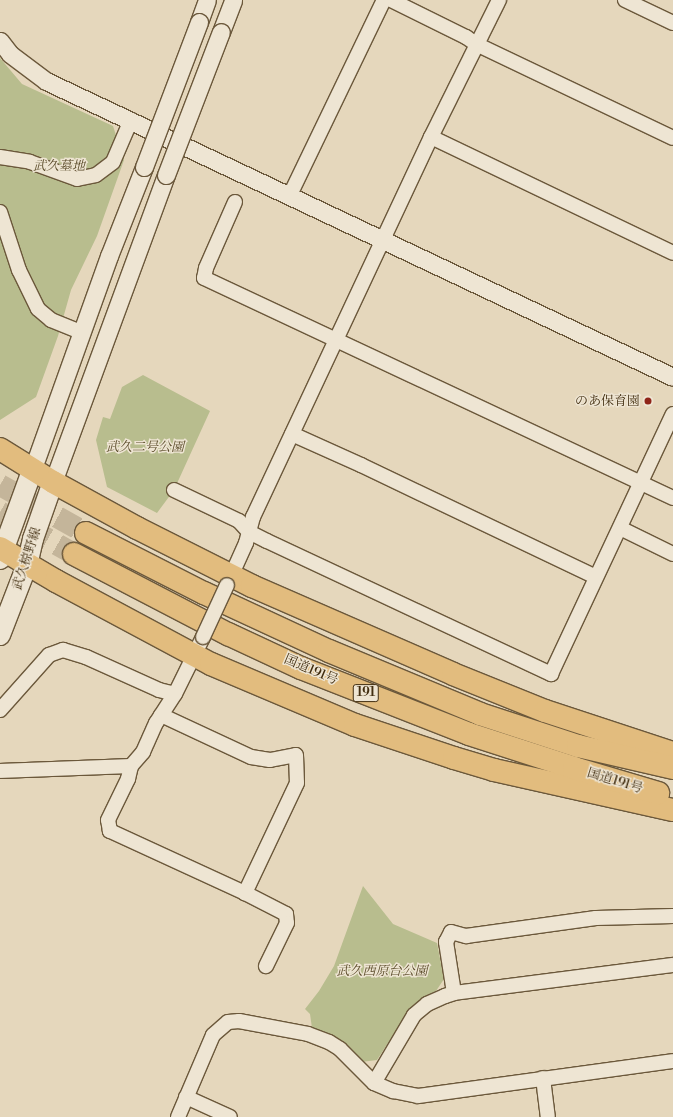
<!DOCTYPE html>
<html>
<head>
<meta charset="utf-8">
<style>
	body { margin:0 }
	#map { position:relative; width:673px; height:1117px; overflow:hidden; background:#e5d7bc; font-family:"Libre Bodoni","Noto Serif JP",serif }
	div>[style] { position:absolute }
	.green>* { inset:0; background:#b8bd8e }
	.trunk-tunnel>* { height:22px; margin-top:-11px; transform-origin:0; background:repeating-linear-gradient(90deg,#c4b59a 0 22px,transparent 0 33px) }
	.roads { filter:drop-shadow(1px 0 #6b583b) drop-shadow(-1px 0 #6b583b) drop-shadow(0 1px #6b583b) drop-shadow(0 -1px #6b583b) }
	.minor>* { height:14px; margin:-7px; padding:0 7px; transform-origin:7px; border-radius:7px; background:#eee5d3 }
	.tertiary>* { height:17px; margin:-8.5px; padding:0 8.5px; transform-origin:8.5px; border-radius:8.5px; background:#eee5d3 }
	.secondary>* { height:20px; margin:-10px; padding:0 10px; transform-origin:10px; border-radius:10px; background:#eee5d3 }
	.trunk>* { height:22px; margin:-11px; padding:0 11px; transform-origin:11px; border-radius:11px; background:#e2bc7e }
	.bridges { filter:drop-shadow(1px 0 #6b583b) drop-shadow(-1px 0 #6b583b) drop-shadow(0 1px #6b583b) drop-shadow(0 -1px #6b583b) }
	.minor-bridge>* { height:14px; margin:-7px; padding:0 7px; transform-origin:7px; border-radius:7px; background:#eee5d3 }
	.tertiary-bridge>* { height:17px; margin:-8.5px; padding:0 8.5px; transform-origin:8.5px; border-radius:8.5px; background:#eee5d3 }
	.dots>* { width:11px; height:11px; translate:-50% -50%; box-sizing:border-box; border:2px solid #eee5d3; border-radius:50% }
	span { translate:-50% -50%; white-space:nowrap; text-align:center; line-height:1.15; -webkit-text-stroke:3px #eee5d3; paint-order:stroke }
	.shield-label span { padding:1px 3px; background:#eee5d3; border:1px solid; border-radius:3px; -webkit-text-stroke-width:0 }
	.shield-label { font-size:12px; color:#422e10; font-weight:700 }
	.park-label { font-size:13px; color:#5a4b29; font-style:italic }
	.poi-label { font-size:13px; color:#422e10 }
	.right { translate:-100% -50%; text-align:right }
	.street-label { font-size:13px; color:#422e10 }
</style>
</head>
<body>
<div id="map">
	<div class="green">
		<div style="clip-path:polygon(0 58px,22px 84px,113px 126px,124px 160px,97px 236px,71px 290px,58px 336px,36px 397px,0 420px)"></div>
		<div style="clip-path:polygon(143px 375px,210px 411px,174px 490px,157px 513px,107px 487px,96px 440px,103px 417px,110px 419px,122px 387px)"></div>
		<div style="clip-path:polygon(363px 886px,393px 924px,437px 943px,444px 979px,436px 991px,422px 998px,406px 1015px,377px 1060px,361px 1062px,345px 1044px,332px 1035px,312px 1028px,310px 1014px,305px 1009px,319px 991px,334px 966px)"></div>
	</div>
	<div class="trunk-tunnel">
		<div style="left:0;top:485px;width:98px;rotate:29.2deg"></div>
		<div style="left:0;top:512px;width:85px;rotate:29.6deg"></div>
	</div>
	<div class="roads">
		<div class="minor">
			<div style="left:391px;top:0;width:84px;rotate:26.3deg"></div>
			<div style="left:466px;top:37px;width:12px;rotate:35deg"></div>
			<div style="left:476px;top:44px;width:218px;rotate:25.5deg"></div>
			<div style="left:625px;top:0;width:53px;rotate:25.6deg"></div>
			<div style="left:431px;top:137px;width:268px;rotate:25.6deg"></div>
			<div style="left:0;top:157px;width:30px;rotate:9deg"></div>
			<div style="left:30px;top:162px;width:50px;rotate:19.9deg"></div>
			<div style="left:77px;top:179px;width:19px;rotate:-12deg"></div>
			<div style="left:96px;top:175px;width:21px;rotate:-37deg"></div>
			<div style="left:113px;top:162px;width:46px;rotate:-66.8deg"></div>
			<div style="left:290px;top:195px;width:216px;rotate:-64.3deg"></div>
			<div style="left:235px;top:202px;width:72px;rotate:113.7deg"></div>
			<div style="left:206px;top:268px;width:10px;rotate:101deg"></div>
			<div style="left:204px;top:278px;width:518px;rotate:25.13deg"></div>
			<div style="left:0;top:212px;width:61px;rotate:71.9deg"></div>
			<div style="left:19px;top:270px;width:43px;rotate:64deg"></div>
			<div style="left:38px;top:309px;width:17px;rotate:40deg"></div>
			<div style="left:51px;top:320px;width:32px;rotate:22deg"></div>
			<div style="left:292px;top:434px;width:76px;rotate:24.2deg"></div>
			<div style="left:361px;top:465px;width:260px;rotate:25.5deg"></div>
			<div style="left:174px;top:490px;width:72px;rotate:25.5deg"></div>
			<div style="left:239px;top:521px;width:15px;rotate:48deg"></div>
			<div style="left:249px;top:532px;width:20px;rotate:27deg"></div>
			<div style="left:267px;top:541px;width:314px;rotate:25.1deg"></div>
			<div style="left:551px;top:674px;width:287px;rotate:-64.9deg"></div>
			<div style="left:620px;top:528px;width:59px;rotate:26.1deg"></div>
			<div style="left:228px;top:583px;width:44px;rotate:-65.8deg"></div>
			<div style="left:246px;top:543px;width:27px;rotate:-75deg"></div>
			<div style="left:253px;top:517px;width:420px;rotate:-64.9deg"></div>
			<div style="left:431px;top:137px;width:153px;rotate:-63.6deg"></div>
			<div style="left:0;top:710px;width:74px;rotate:-48.3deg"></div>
			<div style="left:49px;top:655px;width:15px;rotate:-20deg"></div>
			<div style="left:63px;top:650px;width:24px;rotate:17deg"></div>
			<div style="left:86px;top:657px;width:80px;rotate:24.3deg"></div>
			<div style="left:159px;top:690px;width:16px;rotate:14deg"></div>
			<div style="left:161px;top:715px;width:99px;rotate:25deg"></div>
			<div style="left:251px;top:757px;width:19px;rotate:9deg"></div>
			<div style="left:270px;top:760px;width:26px;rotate:-11deg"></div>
			<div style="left:296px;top:755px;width:28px;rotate:88deg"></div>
			<div style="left:297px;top:783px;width:122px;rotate:115.3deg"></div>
			<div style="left:245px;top:893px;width:149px;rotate:-155.3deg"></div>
			<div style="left:110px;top:831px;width:11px;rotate:-100deg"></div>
			<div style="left:108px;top:820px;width:46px;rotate:-64deg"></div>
			<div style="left:128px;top:779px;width:13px;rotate:-77deg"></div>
			<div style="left:131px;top:766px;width:18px;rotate:-49deg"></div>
			<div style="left:143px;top:752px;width:32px;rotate:-66deg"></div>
			<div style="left:156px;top:723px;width:35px;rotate:-57deg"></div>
			<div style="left:175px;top:694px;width:64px;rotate:-63.8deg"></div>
			<div style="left:0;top:771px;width:131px;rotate:-2.2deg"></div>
			<div style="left:245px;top:893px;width:46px;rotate:27.1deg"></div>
			<div style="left:286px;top:914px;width:9px;rotate:84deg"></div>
			<div style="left:287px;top:923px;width:48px;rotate:116deg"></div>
			<div style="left:454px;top:993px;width:52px;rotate:-98.9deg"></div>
			<div style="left:446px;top:942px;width:11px;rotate:-63deg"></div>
			<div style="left:451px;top:932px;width:16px;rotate:15deg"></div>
			<div style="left:466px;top:936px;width:131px;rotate:-7.9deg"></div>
			<div style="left:596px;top:918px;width:77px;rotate:-1.5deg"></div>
			<div style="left:543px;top:1078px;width:39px;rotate:83deg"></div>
			<div style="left:374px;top:1083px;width:79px;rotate:-59.5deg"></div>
			<div style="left:414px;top:1015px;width:17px;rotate:-40deg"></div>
			<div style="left:427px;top:1004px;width:20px;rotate:-24deg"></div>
			<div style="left:445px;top:996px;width:9px;rotate:-18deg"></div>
			<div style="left:454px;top:993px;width:221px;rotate:-7.3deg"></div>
			<div style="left:186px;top:1097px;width:48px;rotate:24.4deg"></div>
			<div style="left:178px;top:1117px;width:89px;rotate:-66.9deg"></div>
			<div style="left:213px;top:1035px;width:20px;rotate:-41deg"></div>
			<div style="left:228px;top:1022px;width:11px;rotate:-5deg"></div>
			<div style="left:239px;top:1021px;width:70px;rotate:10.7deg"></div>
			<div style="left:308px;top:1034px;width:22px;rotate:21deg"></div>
			<div style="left:329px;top:1042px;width:13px;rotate:32deg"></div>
			<div style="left:340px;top:1049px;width:48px;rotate:45deg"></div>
			<div style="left:374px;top:1083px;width:21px;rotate:23deg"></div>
			<div style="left:393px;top:1091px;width:25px;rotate:11deg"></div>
			<div style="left:418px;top:1096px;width:257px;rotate:-7.8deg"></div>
		</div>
		<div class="tertiary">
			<div style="left:199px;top:22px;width:23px;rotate:-70deg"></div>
			<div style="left:221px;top:32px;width:34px;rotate:-69deg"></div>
			<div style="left:0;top:41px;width:16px;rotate:52deg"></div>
			<div style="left:10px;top:54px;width:45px;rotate:36.9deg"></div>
			<div style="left:46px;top:81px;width:693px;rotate:25.27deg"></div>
			<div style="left:32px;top:471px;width:228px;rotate:-70.3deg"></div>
			<div style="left:109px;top:256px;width:96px;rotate:-68.5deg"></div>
			<div style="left:53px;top:482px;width:327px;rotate:-69.8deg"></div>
		</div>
		<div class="secondary">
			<div style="left:0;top:559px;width:94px;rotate:-70deg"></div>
			<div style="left:0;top:635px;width:75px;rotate:-68.9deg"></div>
			<div style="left:27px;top:565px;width:27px;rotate:-77deg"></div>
			<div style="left:33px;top:539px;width:60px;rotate:-70.7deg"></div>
		</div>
		<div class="trunk">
			<div style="left:0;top:449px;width:62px;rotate:31.9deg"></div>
			<div style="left:53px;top:482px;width:96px;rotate:28.7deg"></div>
			<div style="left:137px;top:528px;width:129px;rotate:26.8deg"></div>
			<div style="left:252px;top:586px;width:219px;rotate:23.6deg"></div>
			<div style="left:453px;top:674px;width:99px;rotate:21.9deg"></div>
			<div style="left:545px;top:711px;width:135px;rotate:18.2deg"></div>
			<div style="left:86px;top:533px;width:132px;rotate:27deg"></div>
			<div style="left:204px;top:593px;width:138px;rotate:24.9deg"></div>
			<div style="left:329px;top:651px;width:164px;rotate:22.6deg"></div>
			<div style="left:480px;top:714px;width:103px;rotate:18.1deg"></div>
			<div style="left:578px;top:746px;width:98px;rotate:13deg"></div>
			<div style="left:0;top:548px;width:65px;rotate:30.5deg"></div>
			<div style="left:56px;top:581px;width:176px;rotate:28.2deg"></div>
			<div style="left:211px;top:664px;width:156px;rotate:23deg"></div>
			<div style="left:355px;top:725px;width:104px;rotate:18.4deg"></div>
			<div style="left:454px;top:758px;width:42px;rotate:16.7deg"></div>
			<div style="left:494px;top:770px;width:183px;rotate:12.6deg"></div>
			<div style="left:74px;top:554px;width:174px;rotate:27.5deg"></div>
			<div style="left:228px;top:634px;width:81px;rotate:25deg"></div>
			<div style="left:301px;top:668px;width:180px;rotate:21.4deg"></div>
			<div style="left:469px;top:734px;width:110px;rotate:17.9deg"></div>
			<div style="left:574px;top:768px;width:88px;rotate:16.6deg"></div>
		</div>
	</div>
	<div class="bridges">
		<div class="minor-bridge">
			<div style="left:203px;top:637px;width:57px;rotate:-65.2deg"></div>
		</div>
		<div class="tertiary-bridge">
			<div style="left:144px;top:167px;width:155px;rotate:-69.2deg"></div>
			<div style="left:166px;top:175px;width:153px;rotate:-69deg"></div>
		</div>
	</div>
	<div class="dots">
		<div style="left:648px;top:401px;background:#8f2418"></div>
	</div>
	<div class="shield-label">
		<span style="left:366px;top:693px">191</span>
	</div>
	<div class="park-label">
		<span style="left:59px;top:166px">武久墓地</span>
		<span style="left:145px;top:447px">武久二号公園</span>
		<span style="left:382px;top:971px">武久西原台公園</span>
	</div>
	<div class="poi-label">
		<span class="right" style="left:640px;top:401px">のあ保育園</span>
	</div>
	<div class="street-label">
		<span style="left:27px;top:559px;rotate:-72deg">武久椋野線</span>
		<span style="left:311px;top:670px;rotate:23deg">国道191号</span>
		<span style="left:615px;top:781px;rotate:17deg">国道191号</span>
	</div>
</div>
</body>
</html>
